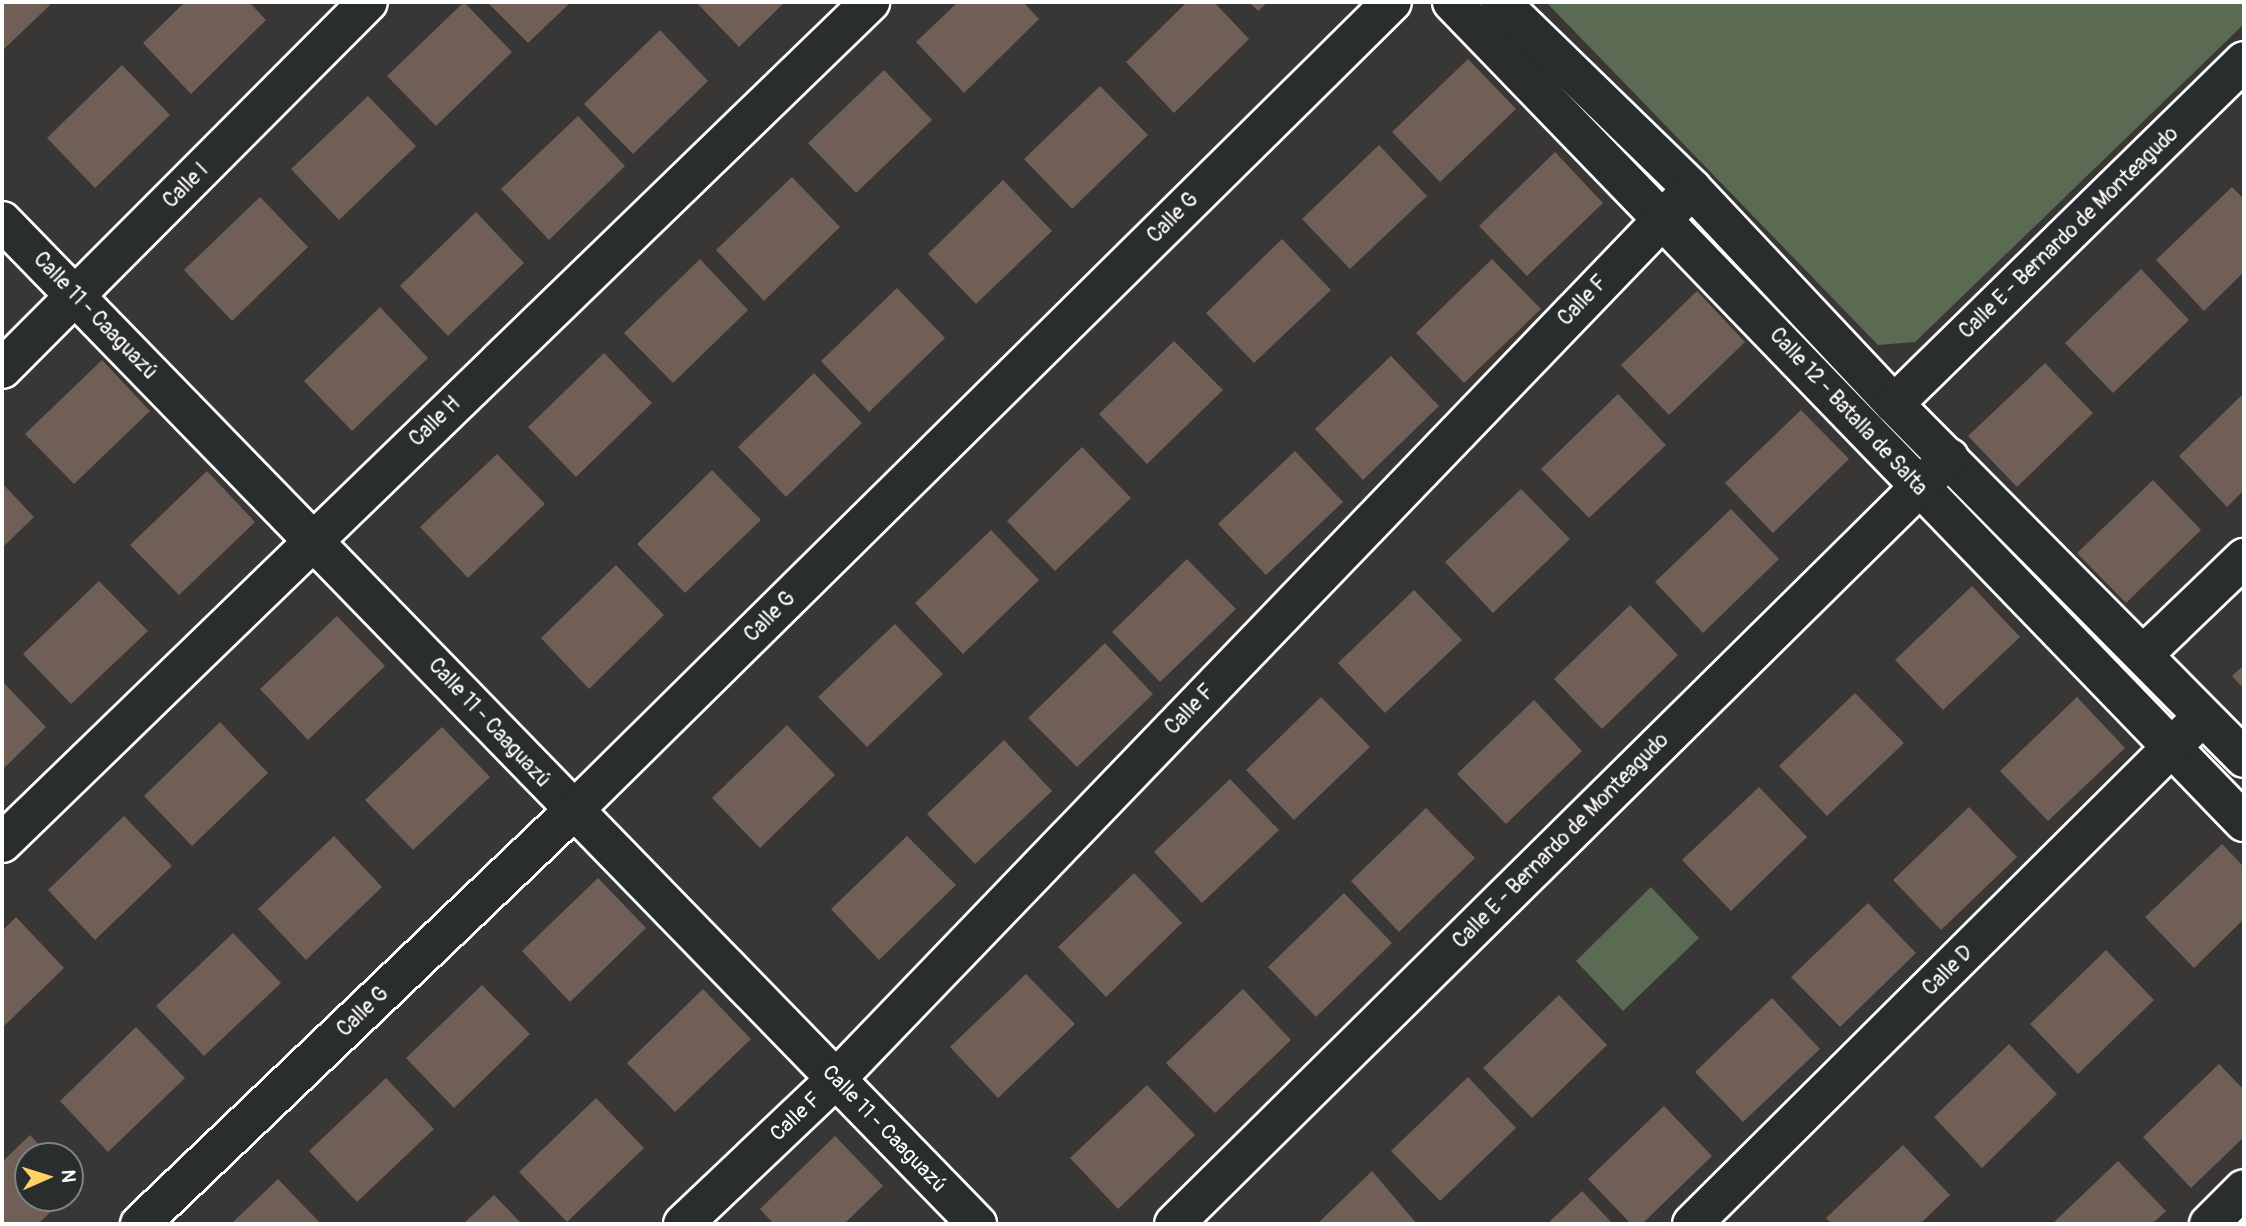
<!DOCTYPE html>
<html>
<head>
<meta charset="utf-8">
<style>
	body { margin:0 }
	#map { position:relative; width:2246px; height:1226px; overflow:hidden; background:#383736; font-family:Pangolin,sans-serif }
	div>[style] { position:absolute }
	.green>* { inset:0; background:#5b6a53 }
	.building>* { inset:0; background:#6f5f56 }
	.roads { filter:drop-shadow(2px 0 #fff) drop-shadow(-2px 0 #fff) drop-shadow(0 2px #fff) drop-shadow(0 -2px #fff) }
	.minor>* { height:38px; margin:-19px; padding:0 19px; transform-origin:19px; border-radius:19px; background:#2a2d2e }
	span { translate:-50% -50%; white-space:nowrap; text-align:center; line-height:1.15; -webkit-text-stroke:5px #2a2d2e; paint-order:stroke }
	.street-label { font-size:21px; color:#fff }
	.frame { position:absolute; inset:0; border:4px solid #fff; pointer-events:none }
	.north { position:absolute; left:14px; top:1142px; width:70px; height:70px; box-sizing:border-box; background:#2a2d2e; border:2px solid #7f8182; border-radius:50%; rotate:87deg; font-size:19px; font-weight:700; line-height:28px; text-align:center; color:#fff }
	.north::after { content:''; display:block; margin:auto; width:24px; height:32px; background:#ffd166; clip-path:polygon(50% 0,100% 100%,50% 72%,0 100%) }
</style>
</head>
<body>
<div id="map">
	<div class="green">
		<div style="clip-path:polygon(1546px 2px,2244px 2px,2244px 24px,1915px 342px,1878px 345px)"></div>
		<div style="clip-path:polygon(1651px 887px,1699px 938px,1623px 1011px,1576px 961px)"></div>
	</div>
	<div class="building">
		<div style="clip-path:polygon(2px 2px,51px 4px,2px 51px)"></div>
		<div style="clip-path:polygon(185px 2px,249px 2px,266px 20px,191px 94px,143px 43px)"></div>
		<div style="clip-path:polygon(464px 2px,512px 52px,436px 126px,387px 76px)"></div>
		<div style="clip-path:polygon(487px 2px,571px 2px,528px 43px)"></div>
		<div style="clip-path:polygon(696px 2px,785px 2px,739px 47px)"></div>
		<div style="clip-path:polygon(958px 2px,1023px 2px,1039px 19px,964px 93px,916px 42px)"></div>
		<div style="clip-path:polygon(1187px 2px,1214px 2px,1249px 39px,1174px 113px,1126px 62px)"></div>
		<div style="clip-path:polygon(1249px 2px,1268px 2px,1258px 11px)"></div>
		<div style="clip-path:polygon(660px 30px,708px 81px,633px 154px,584px 104px)"></div>
		<div style="clip-path:polygon(1468px 59px,1516px 109px,1440px 182px,1392px 132px)"></div>
		<div style="clip-path:polygon(122px 65px,170px 115px,95px 188px,47px 138px)"></div>
		<div style="clip-path:polygon(884px 70px,932px 120px,856px 193px,808px 143px)"></div>
		<div style="clip-path:polygon(1100px 86px,1148px 135px,1072px 209px,1024px 159px)"></div>
		<div style="clip-path:polygon(368px 96px,416px 146px,339px 220px,291px 169px)"></div>
		<div style="clip-path:polygon(578px 116px,625px 166px,549px 240px,501px 189px)"></div>
		<div style="clip-path:polygon(1379px 145px,1427px 196px,1350px 269px,1302px 219px)"></div>
		<div style="clip-path:polygon(1555px 152px,1603px 203px,1527px 276px,1479px 226px)"></div>
		<div style="clip-path:polygon(792px 177px,840px 227px,764px 301px,716px 250px)"></div>
		<div style="clip-path:polygon(1003px 180px,1052px 231px,976px 304px,928px 254px)"></div>
		<div style="clip-path:polygon(2232px 187px,2244px 199px,2244px 272px,2204px 311px,2156px 260px)"></div>
		<div style="clip-path:polygon(260px 197px,308px 247px,232px 321px,184px 270px)"></div>
		<div style="clip-path:polygon(476px 212px,524px 263px,448px 336px,400px 286px)"></div>
		<div style="clip-path:polygon(1282px 239px,1331px 290px,1254px 363px,1206px 313px)"></div>
		<div style="clip-path:polygon(700px 259px,748px 310px,673px 383px,624px 333px)"></div>
		<div style="clip-path:polygon(1492px 259px,1541px 309px,1464px 383px,1416px 333px)"></div>
		<div style="clip-path:polygon(2141px 269px,2189px 320px,2113px 393px,2065px 343px)"></div>
		<div style="clip-path:polygon(897px 288px,945px 338px,869px 412px,821px 361px)"></div>
		<div style="clip-path:polygon(1697px 291px,1745px 342px,1669px 415px,1621px 365px)"></div>
		<div style="clip-path:polygon(380px 307px,428px 358px,352px 431px,304px 381px)"></div>
		<div style="clip-path:polygon(1174px 341px,1223px 390px,1147px 464px,1099px 414px)"></div>
		<div style="clip-path:polygon(604px 353px,652px 403px,576px 477px,528px 427px)"></div>
		<div style="clip-path:polygon(1391px 356px,1439px 406px,1363px 480px,1315px 429px)"></div>
		<div style="clip-path:polygon(102px 360px,150px 411px,74px 484px,25px 434px)"></div>
		<div style="clip-path:polygon(2045px 363px,2093px 413px,2017px 487px,1968px 436px)"></div>
		<div style="clip-path:polygon(814px 373px,862px 423px,786px 497px,738px 447px)"></div>
		<div style="clip-path:polygon(2244px 393px,2244px 490px,2227px 507px,2179px 456px)"></div>
		<div style="clip-path:polygon(1618px 394px,1666px 445px,1589px 518px,1541px 469px)"></div>
		<div style="clip-path:polygon(1801px 410px,1849px 459px,1773px 533px,1725px 483px)"></div>
		<div style="clip-path:polygon(1082px 447px,1131px 498px,1055px 571px,1007px 521px)"></div>
		<div style="clip-path:polygon(1295px 451px,1343px 502px,1266px 575px,1218px 524px)"></div>
		<div style="clip-path:polygon(497px 454px,545px 504px,468px 578px,420px 527px)"></div>
		<div style="clip-path:polygon(712px 470px,761px 520px,685px 593px,637px 544px)"></div>
		<div style="clip-path:polygon(207px 471px,255px 522px,179px 595px,130px 545px)"></div>
		<div style="clip-path:polygon(2153px 480px,2201px 530px,2126px 603px,2077px 553px)"></div>
		<div style="clip-path:polygon(2px 483px,34px 517px,2px 548px)"></div>
		<div style="clip-path:polygon(1521px 489px,1570px 539px,1493px 613px,1445px 562px)"></div>
		<div style="clip-path:polygon(1731px 509px,1779px 559px,1703px 633px,1655px 582px)"></div>
		<div style="clip-path:polygon(991px 530px,1039px 580px,963px 654px,915px 603px)"></div>
		<div style="clip-path:polygon(1187px 559px,1236px 609px,1160px 682px,1112px 632px)"></div>
		<div style="clip-path:polygon(616px 565px,664px 615px,589px 689px,541px 638px)"></div>
		<div style="clip-path:polygon(99px 581px,148px 631px,71px 704px,23px 654px)"></div>
		<div style="clip-path:polygon(1972px 586px,2020px 637px,1943px 710px,1895px 660px)"></div>
		<div style="clip-path:polygon(1414px 590px,1462px 640px,1385px 713px,1338px 663px)"></div>
		<div style="clip-path:polygon(1630px 605px,1678px 655px,1602px 729px,1554px 679px)"></div>
		<div style="clip-path:polygon(337px 616px,385px 666px,308px 740px,260px 689px)"></div>
		<div style="clip-path:polygon(895px 624px,943px 674px,867px 747px,818px 697px)"></div>
		<div style="clip-path:polygon(1105px 643px,1153px 694px,1077px 767px,1028px 718px)"></div>
		<div style="clip-path:polygon(2244px 665px,2244px 689px,2232px 676px)"></div>
		<div style="clip-path:polygon(2px 681px,46px 727px,2px 770px)"></div>
		<div style="clip-path:polygon(1855px 693px,1904px 743px,1827px 816px,1779px 766px)"></div>
		<div style="clip-path:polygon(1321px 697px,1370px 747px,1294px 820px,1246px 770px)"></div>
		<div style="clip-path:polygon(2077px 697px,2125px 748px,2048px 821px,2000px 771px)"></div>
		<div style="clip-path:polygon(1534px 700px,1582px 751px,1506px 824px,1457px 774px)"></div>
		<div style="clip-path:polygon(220px 722px,268px 773px,192px 846px,144px 796px)"></div>
		<div style="clip-path:polygon(787px 725px,835px 775px,760px 848px,712px 798px)"></div>
		<div style="clip-path:polygon(442px 727px,490px 777px,413px 850px,365px 800px)"></div>
		<div style="clip-path:polygon(1004px 740px,1052px 791px,975px 864px,927px 814px)"></div>
		<div style="clip-path:polygon(1230px 779px,1279px 830px,1202px 903px,1154px 852px)"></div>
		<div style="clip-path:polygon(1759px 787px,1807px 837px,1731px 911px,1682px 860px)"></div>
		<div style="clip-path:polygon(1969px 807px,2017px 857px,1941px 930px,1893px 880px)"></div>
		<div style="clip-path:polygon(1426px 808px,1475px 858px,1399px 932px,1351px 881px)"></div>
		<div style="clip-path:polygon(124px 816px,172px 866px,95px 940px,48px 890px)"></div>
		<div style="clip-path:polygon(334px 836px,382px 887px,306px 960px,258px 909px)"></div>
		<div style="clip-path:polygon(907px 836px,956px 885px,879px 960px,831px 909px)"></div>
		<div style="clip-path:polygon(2222px 844px,2244px 867px,2244px 919px,2194px 968px,2145px 917px)"></div>
		<div style="clip-path:polygon(1134px 873px,1182px 923px,1106px 997px,1058px 947px)"></div>
		<div style="clip-path:polygon(598px 878px,646px 928px,570px 1002px,522px 951px)"></div>
		<div style="clip-path:polygon(1344px 893px,1392px 943px,1316px 1017px,1268px 967px)"></div>
		<div style="clip-path:polygon(1868px 903px,1916px 953px,1840px 1027px,1791px 977px)"></div>
		<div style="clip-path:polygon(16px 917px,64px 968px,2px 1028px,2px 931px)"></div>
		<div style="clip-path:polygon(233px 933px,281px 983px,204px 1056px,156px 1006px)"></div>
		<div style="clip-path:polygon(2106px 950px,2154px 1000px,2078px 1074px,2030px 1024px)"></div>
		<div style="clip-path:polygon(1026px 974px,1075px 1024px,998px 1098px,950px 1047px)"></div>
		<div style="clip-path:polygon(482px 985px,530px 1034px,454px 1108px,406px 1058px)"></div>
		<div style="clip-path:polygon(703px 989px,751px 1039px,675px 1112px,627px 1063px)"></div>
		<div style="clip-path:polygon(1243px 989px,1291px 1040px,1215px 1113px,1166px 1063px)"></div>
		<div style="clip-path:polygon(1559px 995px,1607px 1045px,1532px 1118px,1483px 1068px)"></div>
		<div style="clip-path:polygon(1772px 998px,1820px 1049px,1743px 1122px,1695px 1072px)"></div>
		<div style="clip-path:polygon(136px 1027px,185px 1078px,108px 1152px,60px 1101px)"></div>
		<div style="clip-path:polygon(2009px 1044px,2057px 1094px,1982px 1168px,1934px 1117px)"></div>
		<div style="clip-path:polygon(2219px 1064px,2244px 1090px,2244px 1137px,2191px 1188px,2143px 1137px)"></div>
		<div style="clip-path:polygon(1468px 1077px,1516px 1128px,1440px 1201px,1391px 1151px)"></div>
		<div style="clip-path:polygon(386px 1078px,434px 1129px,357px 1202px,309px 1151px)"></div>
		<div style="clip-path:polygon(1147px 1085px,1195px 1135px,1118px 1209px,1070px 1158px)"></div>
		<div style="clip-path:polygon(596px 1098px,644px 1148px,567px 1222px,519px 1172px)"></div>
		<div style="clip-path:polygon(1664px 1106px,1712px 1156px,1642px 1224px,1631px 1224px,1588px 1179px)"></div>
		<div style="clip-path:polygon(30px 1135px,50px 1156px,28px 1156px,28px 1198px,65px 1198px,38px 1224px,2px 1224px,2px 1162px)"></div>
		<div style="clip-path:polygon(835px 1136px,883px 1186px,844px 1224px,774px 1224px,760px 1209px)"></div>
		<div style="clip-path:polygon(1903px 1145px,1950px 1195px,1920px 1224px,1832px 1224px,1826px 1218px)"></div>
		<div style="clip-path:polygon(2118px 1161px,2166px 1211px,2152px 1224px,2052px 1224px)"></div>
		<div style="clip-path:polygon(1372px 1171px,1417px 1224px,1317px 1224px)"></div>
		<div style="clip-path:polygon(278px 1179px,321px 1224px,231px 1224px)"></div>
		<div style="clip-path:polygon(1582px 1191px,1613px 1224px,1547px 1224px)"></div>
		<div style="clip-path:polygon(494px 1195px,522px 1224px,463px 1224px)"></div>
	</div>
	<div class="roads">
		<div class="minor">
			<div style="left:1452px;top:2px;width:1140px;rotate:46deg"></div>
			<div style="left:1500px;top:2px;width:268px;rotate:44.2deg"></div>
			<div style="left:1692px;top:189px;width:295px;rotate:46.8deg"></div>
			<div style="left:1894px;top:404px;width:498px;rotate:45.3deg"></div>
			<div style="left:2px;top:221px;width:1399px;rotate:45.81deg"></div>
			<div style="left:2px;top:369px;width:518px;rotate:-45.08deg"></div>
			<div style="left:1894px;top:404px;width:490px;rotate:-44.4deg"></div>
			<div style="left:2144px;top:654px;width:139px;rotate:-43.8deg"></div>
			<div style="left:2px;top:843px;width:1209px;rotate:-44.09deg"></div>
			<div style="left:140px;top:1224px;width:598px;rotate:-43.65deg"></div>
			<div style="left:573px;top:811px;width:1151px;rotate:-44.65deg"></div>
			<div style="left:683px;top:1224px;width:211px;rotate:-43.5deg"></div>
			<div style="left:836px;top:1079px;width:1235px;rotate:-46.12deg"></div>
			<div style="left:1174px;top:1224px;width:1090px;rotate:-44.67deg"></div>
			<div style="left:1692px;top:1224px;width:701px;rotate:-44.83deg"></div>
			<div style="left:2209px;top:1224px;width:49px;rotate:-45deg"></div>
		</div>
	</div>
	<div class="street-label">
		<span style="left:186px;top:186px;rotate:-45deg">Calle I</span>
		<span style="left:1173px;top:218px;rotate:-45deg">Calle G</span>
		<span style="left:2069px;top:233px;rotate:-44deg">Calle E - Bernardo de Monteagudo</span>
		<span style="left:1583px;top:301px;rotate:-46deg">Calle F</span>
		<span style="left:95px;top:316px;rotate:46deg">Calle 11 - Caaguazú</span>
		<span style="left:1848px;top:412px;rotate:47deg">Calle 12 - Batalla de Salta</span>
		<span style="left:435px;top:422px;rotate:-44deg">Calle H</span>
		<span style="left:770px;top:617px;rotate:-45deg">Calle G</span>
		<span style="left:1190px;top:710px;rotate:-46deg">Calle F</span>
		<span style="left:489px;top:723px;rotate:47deg">Calle 11 - Caaguazú</span>
		<span style="left:1561px;top:841px;rotate:-45deg">Calle E - Bernardo de Monteagudo</span>
		<span style="left:1948px;top:971px;rotate:-45deg">Calle D</span>
		<span style="left:363px;top:1012px;rotate:-44deg">Calle G</span>
		<span style="left:796px;top:1117px;rotate:-43deg">Calle F</span>
		<span style="left:884px;top:1129px;rotate:46deg">Calle 11 - Caaguazú</span>
	</div>
	<div class="frame"></div>
	<div class="north">N</div>
</div>
</body>
</html>
